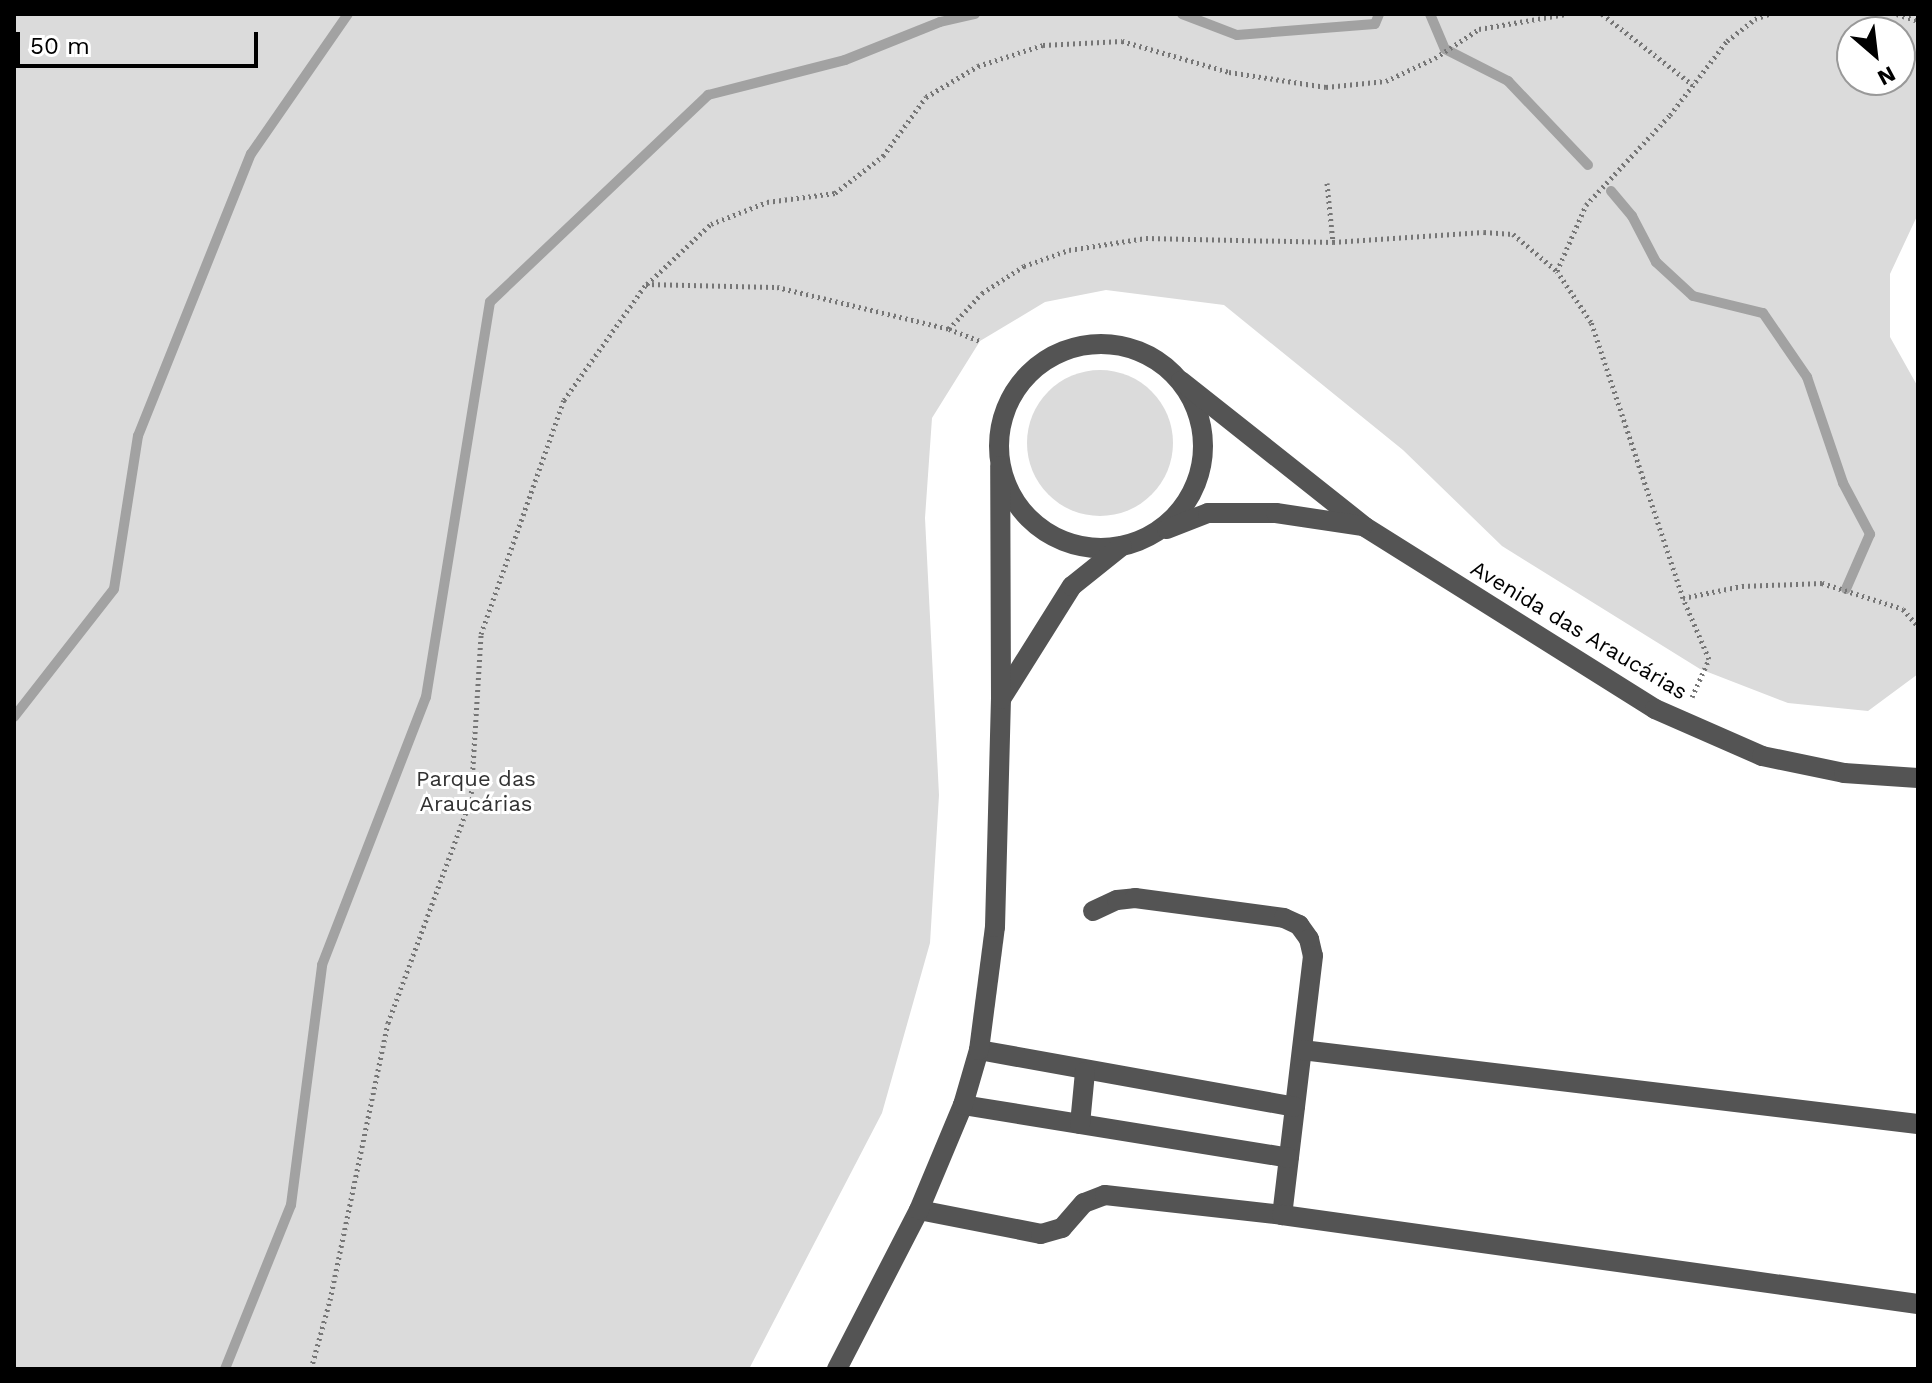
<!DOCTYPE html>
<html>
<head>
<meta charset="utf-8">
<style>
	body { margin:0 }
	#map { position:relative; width:1932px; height:1383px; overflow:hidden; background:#fff; font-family:"Work Sans",sans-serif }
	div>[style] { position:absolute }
	.green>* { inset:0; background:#dbdbdb }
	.round { border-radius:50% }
	.stream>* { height:10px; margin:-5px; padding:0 5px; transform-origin:5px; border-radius:5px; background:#a2a2a2 }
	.path>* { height:5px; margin-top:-2.5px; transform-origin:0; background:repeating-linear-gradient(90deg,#767676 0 2px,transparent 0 6px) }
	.minor>* { height:20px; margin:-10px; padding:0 10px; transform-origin:10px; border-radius:10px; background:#545454 }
	.minor>.ring { margin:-10px; padding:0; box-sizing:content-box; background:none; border:20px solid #545454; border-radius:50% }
	span { translate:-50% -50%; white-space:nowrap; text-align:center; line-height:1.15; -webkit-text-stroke:6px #fff; paint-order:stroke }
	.street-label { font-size:22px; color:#000 }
	.park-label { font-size:22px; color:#323232 }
	.frame { position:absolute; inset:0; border:16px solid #000; pointer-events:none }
	.north { position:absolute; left:1836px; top:16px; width:80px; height:80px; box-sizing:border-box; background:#fff; border:2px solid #999; border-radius:50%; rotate:152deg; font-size:22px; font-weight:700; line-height:32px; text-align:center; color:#000 }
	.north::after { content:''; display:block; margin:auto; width:28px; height:36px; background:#000; clip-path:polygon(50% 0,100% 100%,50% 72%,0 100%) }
	.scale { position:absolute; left:16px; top:32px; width:242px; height:36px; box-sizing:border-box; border:4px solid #000; border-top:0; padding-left:10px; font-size:24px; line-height:28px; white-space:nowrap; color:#000; -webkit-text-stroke:6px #fff; paint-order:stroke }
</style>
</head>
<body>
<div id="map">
	<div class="green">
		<div style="clip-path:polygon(evenodd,14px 14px,1918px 14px,1918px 214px,1890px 274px,1890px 337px,1918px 387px,1918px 674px,1868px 711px,1788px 703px,1700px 669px,1502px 546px,1403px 450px,1224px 305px,1106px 290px,1045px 302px,980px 341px,932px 418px,925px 518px,939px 795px,930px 943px,882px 1113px,749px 1369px,14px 1369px,14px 14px,1852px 32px,1900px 32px,1900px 80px,1852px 80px,1852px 32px)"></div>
		<div class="round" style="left:1027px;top:370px;width:146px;height:146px"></div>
	</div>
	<div class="stream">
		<div style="left:1182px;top:14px;width:59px;rotate:20.9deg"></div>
		<div style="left:1237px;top:35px;width:138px;rotate:-4.6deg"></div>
		<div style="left:1375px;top:24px;width:11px;rotate:-68deg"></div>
		<div style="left:1430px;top:14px;width:38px;rotate:67deg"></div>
		<div style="left:1445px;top:49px;width:71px;rotate:26.9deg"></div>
		<div style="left:1508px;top:81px;width:116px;rotate:46.4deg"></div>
		<div style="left:1611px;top:191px;width:33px;rotate:50deg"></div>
		<div style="left:1632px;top:216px;width:52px;rotate:62.4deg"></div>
		<div style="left:1656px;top:262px;width:50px;rotate:42.6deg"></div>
		<div style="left:1693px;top:296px;width:72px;rotate:13.7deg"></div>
		<div style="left:1763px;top:313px;width:78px;rotate:55.5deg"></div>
		<div style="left:1807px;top:377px;width:112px;rotate:71.2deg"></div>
		<div style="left:1843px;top:483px;width:58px;rotate:62.1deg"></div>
		<div style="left:1870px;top:534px;width:60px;rotate:113.6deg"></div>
		<div style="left:14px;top:717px;width:162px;rotate:-52deg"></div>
		<div style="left:114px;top:589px;width:155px;rotate:-81.1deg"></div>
		<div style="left:138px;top:436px;width:304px;rotate:-68.2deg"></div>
		<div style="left:251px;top:154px;width:170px;rotate:-55.3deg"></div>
		<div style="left:225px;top:1369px;width:177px;rotate:-68.1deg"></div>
		<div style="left:291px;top:1205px;width:242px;rotate:-82.6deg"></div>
		<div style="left:322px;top:965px;width:287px;rotate:-68.8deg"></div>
		<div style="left:426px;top:697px;width:400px;rotate:-80.8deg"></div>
		<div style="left:490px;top:302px;width:301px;rotate:-43.5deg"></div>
		<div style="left:708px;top:95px;width:141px;rotate:-14.3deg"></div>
		<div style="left:845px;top:60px;width:102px;rotate:-21.8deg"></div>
		<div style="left:940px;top:22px;width:36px;rotate:-13deg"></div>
	</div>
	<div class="path">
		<div style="left:1602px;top:14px;width:115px;rotate:38deg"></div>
		<div style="left:1897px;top:14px;width:22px;rotate:18deg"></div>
		<div style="left:1327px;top:183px;width:59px;rotate:84.2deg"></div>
		<div style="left:647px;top:284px;width:88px;rotate:-43.2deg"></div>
		<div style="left:711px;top:224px;width:60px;rotate:-21.4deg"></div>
		<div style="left:767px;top:202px;width:69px;rotate:-7.5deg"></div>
		<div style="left:835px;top:193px;width:61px;rotate:-37.6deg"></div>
		<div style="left:883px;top:156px;width:73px;rotate:-53.9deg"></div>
		<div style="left:926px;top:97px;width:61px;rotate:-30.8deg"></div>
		<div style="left:978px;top:66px;width:68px;rotate:-17.9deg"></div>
		<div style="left:1043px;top:45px;width:79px;rotate:-2.9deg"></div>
		<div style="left:1122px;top:41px;width:111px;rotate:16.2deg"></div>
		<div style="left:1229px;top:72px;width:98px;rotate:8.8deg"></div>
		<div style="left:1326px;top:87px;width:60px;rotate:-5.7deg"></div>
		<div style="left:1386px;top:81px;width:54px;rotate:-25.1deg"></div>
		<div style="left:1435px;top:58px;width:53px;rotate:-33.4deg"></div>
		<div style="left:1479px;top:29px;width:88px;rotate:-9.8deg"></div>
		<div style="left:949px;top:329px;width:49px;rotate:-47.5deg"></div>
		<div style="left:982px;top:293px;width:50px;rotate:-32.7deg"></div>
		<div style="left:1024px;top:266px;width:48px;rotate:-19.6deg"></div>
		<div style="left:1069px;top:250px;width:78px;rotate:-8.9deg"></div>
		<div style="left:1146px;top:238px;width:187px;rotate:1.2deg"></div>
		<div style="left:1333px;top:242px;width:151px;rotate:-3.8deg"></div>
		<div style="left:1484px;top:232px;width:29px;rotate:4deg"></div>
		<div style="left:1513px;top:234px;width:57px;rotate:40.1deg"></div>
		<div style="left:1683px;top:598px;width:60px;rotate:-11.5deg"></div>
		<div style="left:1742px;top:586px;width:80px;rotate:-2.1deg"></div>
		<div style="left:1822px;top:583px;width:85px;rotate:17.8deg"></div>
		<div style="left:1903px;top:609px;width:23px;rotate:49deg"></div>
		<div style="left:1692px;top:697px;width:42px;rotate:-65.9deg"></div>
		<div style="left:1709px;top:659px;width:66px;rotate:-113.1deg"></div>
		<div style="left:1683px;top:598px;width:291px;rotate:-108.4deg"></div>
		<div style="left:1591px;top:322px;width:61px;rotate:-123.7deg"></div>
		<div style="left:1557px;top:271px;width:72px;rotate:-66.3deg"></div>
		<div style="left:1586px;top:205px;width:123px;rotate:-47deg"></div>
		<div style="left:1670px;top:115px;width:93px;rotate:-52.4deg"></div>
		<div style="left:1727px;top:41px;width:36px;rotate:-38deg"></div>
		<div style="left:1755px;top:19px;width:15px;rotate:-20deg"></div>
		<div style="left:311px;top:1369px;width:72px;rotate:-74.6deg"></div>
		<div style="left:330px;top:1300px;width:283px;rotate:-78.2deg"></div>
		<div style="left:388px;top:1023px;width:239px;rotate:-69.7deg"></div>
		<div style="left:471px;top:799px;width:165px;rotate:-86.5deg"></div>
		<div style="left:481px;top:634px;width:248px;rotate:-70.5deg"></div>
		<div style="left:564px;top:400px;width:142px;rotate:-54.7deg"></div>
		<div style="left:646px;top:284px;width:131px;rotate:1.3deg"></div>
		<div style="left:777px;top:287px;width:177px;rotate:13.7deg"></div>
		<div style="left:949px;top:329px;width:33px;rotate:21deg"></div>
	</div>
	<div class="minor">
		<div class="ring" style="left:999px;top:344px;width:184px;height:184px"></div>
		<div style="left:1181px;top:381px;width:235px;rotate:38.4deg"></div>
		<div style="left:1365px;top:527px;width:342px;rotate:32.1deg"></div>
		<div style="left:1655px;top:709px;width:117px;rotate:23.7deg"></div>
		<div style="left:1762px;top:756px;width:84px;rotate:11.7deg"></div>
		<div style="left:1844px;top:773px;width:74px;rotate:3.9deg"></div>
		<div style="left:1167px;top:529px;width:44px;rotate:-21.3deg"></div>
		<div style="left:1208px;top:513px;width:68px"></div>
		<div style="left:1276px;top:513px;width:88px;rotate:8.5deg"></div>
		<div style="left:1001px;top:699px;width:133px;rotate:-57.9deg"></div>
		<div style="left:1072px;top:586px;width:64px;rotate:-38.7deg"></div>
		<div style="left:1093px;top:911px;width:26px;rotate:-25deg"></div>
		<div style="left:1117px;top:900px;width:18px;rotate:-6deg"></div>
		<div style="left:1135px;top:898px;width:150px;rotate:7.6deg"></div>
		<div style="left:1284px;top:918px;width:17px;rotate:25deg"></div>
		<div style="left:1299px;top:925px;width:17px;rotate:54deg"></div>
		<div style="left:1309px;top:939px;width:17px;rotate:77deg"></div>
		<div style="left:1313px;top:956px;width:261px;rotate:96.8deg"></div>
		<div style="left:979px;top:1050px;width:321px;rotate:10.2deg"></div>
		<div style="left:1302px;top:1050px;width:620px;rotate:6.85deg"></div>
		<div style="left:963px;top:1105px;width:330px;rotate:9.2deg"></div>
		<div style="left:1080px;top:1124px;width:52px;rotate:-84.5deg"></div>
		<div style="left:919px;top:1210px;width:124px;rotate:11.1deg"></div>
		<div style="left:1041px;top:1234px;width:22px;rotate:-16deg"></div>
		<div style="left:1062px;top:1228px;width:33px;rotate:-49deg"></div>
		<div style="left:1084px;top:1203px;width:22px;rotate:-21deg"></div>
		<div style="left:1105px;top:1195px;width:178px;rotate:6.4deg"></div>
		<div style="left:1282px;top:1215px;width:642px;rotate:7.97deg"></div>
		<div style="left:837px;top:1369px;width:179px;rotate:-62.7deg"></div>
		<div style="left:919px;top:1210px;width:114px;rotate:-67.3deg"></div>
		<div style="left:963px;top:1105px;width:57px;rotate:-73.8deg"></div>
		<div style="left:979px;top:1050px;width:124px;rotate:-82.6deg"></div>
		<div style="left:995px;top:927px;width:228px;rotate:-88.5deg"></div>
		<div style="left:1001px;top:699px;width:233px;rotate:-90.2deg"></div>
	</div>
	<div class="street-label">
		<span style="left:1579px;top:630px;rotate:31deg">Avenida das Araucárias</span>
	</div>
	<div class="park-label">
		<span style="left:476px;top:791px">Parque das<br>Araucárias</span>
	</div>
	<div class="frame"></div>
	<div class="north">N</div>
	<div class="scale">50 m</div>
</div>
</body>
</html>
